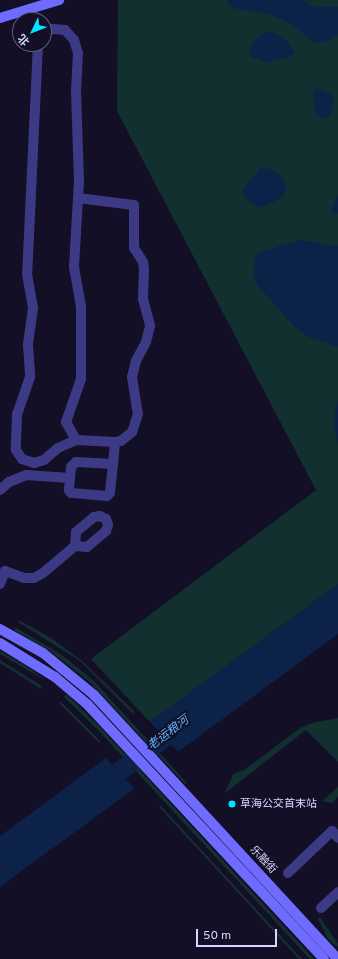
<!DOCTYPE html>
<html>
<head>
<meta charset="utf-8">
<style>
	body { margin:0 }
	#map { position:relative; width:338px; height:959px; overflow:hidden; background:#130f26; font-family:Overpass,"Noto Sans SC",sans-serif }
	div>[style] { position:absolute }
	.green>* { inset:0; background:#12302f }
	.water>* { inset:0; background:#0c2248 }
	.pier>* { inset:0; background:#130f26 }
	.river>* { height:19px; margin:-9.5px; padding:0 9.5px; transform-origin:9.5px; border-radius:9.5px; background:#0c2248 }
	.street>* { height:10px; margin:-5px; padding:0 5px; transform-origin:5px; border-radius:5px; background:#3d3a85 }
	.secondary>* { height:10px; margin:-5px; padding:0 5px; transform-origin:5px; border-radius:5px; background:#6f6bff }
	.dots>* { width:11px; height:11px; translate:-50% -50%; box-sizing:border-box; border:2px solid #130f26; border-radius:50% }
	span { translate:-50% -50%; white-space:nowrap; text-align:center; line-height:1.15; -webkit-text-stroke:4px #130f26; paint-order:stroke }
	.poi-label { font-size:11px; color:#d9d4ff }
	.left { translate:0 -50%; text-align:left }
	.street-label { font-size:11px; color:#d9d4ff }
	.water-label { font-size:12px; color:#62b6ff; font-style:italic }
	.north { position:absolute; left:12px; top:12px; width:40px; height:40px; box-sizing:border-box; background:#130f26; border:1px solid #625e7d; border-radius:50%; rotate:227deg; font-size:11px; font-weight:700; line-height:16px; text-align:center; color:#d9d4ff }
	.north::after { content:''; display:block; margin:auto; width:14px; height:18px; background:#00e5ff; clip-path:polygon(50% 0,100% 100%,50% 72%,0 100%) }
	.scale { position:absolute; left:196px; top:929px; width:81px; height:18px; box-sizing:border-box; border:2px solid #d9d4ff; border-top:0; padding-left:5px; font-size:12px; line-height:14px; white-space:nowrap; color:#d9d4ff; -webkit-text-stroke:3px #130f26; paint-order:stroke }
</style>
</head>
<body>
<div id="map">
	<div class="green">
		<div style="clip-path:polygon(118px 0,338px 0,338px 584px,150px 722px,91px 659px,316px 490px,117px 111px)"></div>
		<div style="clip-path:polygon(19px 620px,51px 638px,81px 660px,135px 712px,133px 714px,80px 661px,18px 622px)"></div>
		<div style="clip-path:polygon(15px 627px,62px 655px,94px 681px,187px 783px,185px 784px,92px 684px,49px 650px,14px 630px)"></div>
		<div style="clip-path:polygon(0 651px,29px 668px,46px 681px,0 654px)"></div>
		<div style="clip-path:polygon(0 660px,42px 686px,41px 689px,0 663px)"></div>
		<div style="clip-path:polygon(66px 694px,99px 726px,314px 959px,310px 959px,97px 729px,64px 697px)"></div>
		<div style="clip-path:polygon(60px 701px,101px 742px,99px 743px,59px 703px)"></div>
		<div style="clip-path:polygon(338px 718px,338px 762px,306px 730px,225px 793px,233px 774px,244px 770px,300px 728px,312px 723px)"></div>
		<div style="clip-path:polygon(338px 787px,338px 797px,332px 803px,322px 801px)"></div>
		<div style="clip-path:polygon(160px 805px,302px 959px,299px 959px,159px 807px)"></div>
		<div style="clip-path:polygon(320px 917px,338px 944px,337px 947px,328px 939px,318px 919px)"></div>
	</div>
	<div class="water">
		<div style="clip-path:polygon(226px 0,304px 0,311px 6px,338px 7px,338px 35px,329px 41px,316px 43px,288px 22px,268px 14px,233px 8px)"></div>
		<div style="clip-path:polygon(268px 32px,275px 33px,287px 41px,295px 52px,289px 57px,265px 63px,259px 59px,252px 58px,249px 52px,252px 45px,261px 34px)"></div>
		<div style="clip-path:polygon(318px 88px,331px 95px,334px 102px,330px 116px,323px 119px,317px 115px,314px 101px,313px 93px)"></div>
		<div style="clip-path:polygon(261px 167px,275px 171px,285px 182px,286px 190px,281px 198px,261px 208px,249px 201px,244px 196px,243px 189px)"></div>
		<div style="clip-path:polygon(338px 194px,338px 213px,333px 214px,332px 209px)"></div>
		<div style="clip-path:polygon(300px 240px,338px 246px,338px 347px,309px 337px,295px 327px,258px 286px,254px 278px,254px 260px,258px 253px)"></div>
		<div style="clip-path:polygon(338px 398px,338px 446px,334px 420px)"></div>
		<div style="clip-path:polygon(338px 584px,338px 634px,178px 752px,150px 722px)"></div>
		<div style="clip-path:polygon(106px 758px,135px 788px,0 887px,0 836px)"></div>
	</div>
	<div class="pier">
		<div style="clip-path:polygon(148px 721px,179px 754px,176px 754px)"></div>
		<div style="clip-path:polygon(105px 756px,136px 786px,136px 790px)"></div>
	</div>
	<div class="river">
		<div style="left:97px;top:787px;width:109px;rotate:-36.5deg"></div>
	</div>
	<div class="street">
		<div style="left:44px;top:33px;width:10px;rotate:-24deg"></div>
		<div style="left:53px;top:29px;width:12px;rotate:5deg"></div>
		<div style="left:65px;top:30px;width:13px;rotate:48deg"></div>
		<div style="left:74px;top:40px;width:14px;rotate:73deg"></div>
		<div style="left:78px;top:53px;width:38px;rotate:93deg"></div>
		<div style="left:76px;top:91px;width:91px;rotate:88.1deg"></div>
		<div style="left:79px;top:182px;width:85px;rotate:93.4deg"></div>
		<div style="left:74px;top:267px;width:40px;rotate:80deg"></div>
		<div style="left:81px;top:306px;width:73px;rotate:90deg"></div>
		<div style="left:81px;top:379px;width:46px;rotate:109.2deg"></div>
		<div style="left:66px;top:422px;width:21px;rotate:61deg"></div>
		<div style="left:38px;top:44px;width:230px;rotate:92.7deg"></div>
		<div style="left:27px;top:274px;width:35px;rotate:80deg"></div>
		<div style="left:33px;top:308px;width:37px;rotate:98deg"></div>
		<div style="left:28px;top:345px;width:32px;rotate:86deg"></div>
		<div style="left:30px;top:377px;width:39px;rotate:109deg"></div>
		<div style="left:17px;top:414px;width:36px;rotate:92deg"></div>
		<div style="left:16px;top:450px;width:11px;rotate:56deg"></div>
		<div style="left:22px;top:459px;width:13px;rotate:18deg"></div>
		<div style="left:34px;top:463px;width:10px;rotate:-17deg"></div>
		<div style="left:44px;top:460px;width:18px;rotate:-41deg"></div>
		<div style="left:58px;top:448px;width:20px;rotate:-24deg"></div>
		<div style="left:76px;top:440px;width:39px;rotate:3deg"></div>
		<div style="left:78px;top:198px;width:56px;rotate:7.1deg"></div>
		<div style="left:134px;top:205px;width:43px;rotate:90deg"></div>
		<div style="left:134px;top:248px;width:17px;rotate:57deg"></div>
		<div style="left:143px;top:262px;width:7px;rotate:82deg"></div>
		<div style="left:144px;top:269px;width:30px;rotate:92deg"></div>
		<div style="left:143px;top:299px;width:28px;rotate:75deg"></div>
		<div style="left:150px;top:326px;width:16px;rotate:104deg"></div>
		<div style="left:146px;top:342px;width:21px;rotate:118deg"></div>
		<div style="left:136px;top:361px;width:16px;rotate:104deg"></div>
		<div style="left:132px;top:377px;width:37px;rotate:81deg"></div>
		<div style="left:138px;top:414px;width:19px;rotate:108deg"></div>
		<div style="left:132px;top:432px;width:14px;rotate:141deg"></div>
		<div style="left:121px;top:441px;width:6px;rotate:171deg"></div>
		<div style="left:115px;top:442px;width:22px;rotate:95deg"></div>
		<div style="left:76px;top:462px;width:37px;rotate:3deg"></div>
		<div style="left:113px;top:464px;width:29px;rotate:96deg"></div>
		<div style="left:110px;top:493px;width:4px;rotate:135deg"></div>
		<div style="left:107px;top:496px;width:36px;rotate:-175deg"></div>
		<div style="left:71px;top:493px;width:4px;rotate:-124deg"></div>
		<div style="left:69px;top:490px;width:23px;rotate:-85deg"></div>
		<div style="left:71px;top:467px;width:7px;rotate:-45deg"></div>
		<div style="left:0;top:490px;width:12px;rotate:-42deg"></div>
		<div style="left:9px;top:482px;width:18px;rotate:-22deg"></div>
		<div style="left:26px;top:475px;width:44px;rotate:3.9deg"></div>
		<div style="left:100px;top:516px;width:7px;rotate:27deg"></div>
		<div style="left:106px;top:519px;width:6px;rotate:72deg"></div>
		<div style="left:108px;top:525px;width:6px;rotate:108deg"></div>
		<div style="left:106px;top:531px;width:25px;rotate:140deg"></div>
		<div style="left:87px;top:547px;width:12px;rotate:-175deg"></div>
		<div style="left:75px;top:546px;width:14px;rotate:-86deg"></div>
		<div style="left:76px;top:532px;width:23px;rotate:-40deg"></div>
		<div style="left:94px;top:517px;width:6px;rotate:-9deg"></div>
		<div style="left:0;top:584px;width:14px;rotate:-69deg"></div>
		<div style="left:5px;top:571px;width:20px;rotate:20deg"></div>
		<div style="left:24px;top:578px;width:10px"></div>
		<div style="left:34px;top:578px;width:10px;rotate:-29deg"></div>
		<div style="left:43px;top:573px;width:42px;rotate:-40.2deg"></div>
		<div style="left:288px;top:873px;width:61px;rotate:-43.7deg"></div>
		<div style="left:332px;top:831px;width:9px;rotate:49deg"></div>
		<div style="left:321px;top:908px;width:23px;rotate:-43deg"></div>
	</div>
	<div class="secondary">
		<div style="left:0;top:18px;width:62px;rotate:-17deg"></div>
		<div style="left:0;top:629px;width:49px;rotate:29.2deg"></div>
		<div style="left:43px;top:653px;width:66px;rotate:39.5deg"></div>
		<div style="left:94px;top:695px;width:359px;rotate:47.3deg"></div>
		<div style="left:0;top:643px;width:65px;rotate:31.7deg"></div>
		<div style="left:55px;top:677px;width:42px;rotate:40.2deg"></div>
		<div style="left:87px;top:704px;width:348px;rotate:47.1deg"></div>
	</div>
	<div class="dots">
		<div style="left:232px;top:804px;background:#00e5ff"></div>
	</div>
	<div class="poi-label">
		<span class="left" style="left:240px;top:804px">草海公交首末站</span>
	</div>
	<div class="street-label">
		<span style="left:263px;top:860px;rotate:47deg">乐融街</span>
	</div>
	<div class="water-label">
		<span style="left:169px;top:734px;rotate:-37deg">老运粮河</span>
	</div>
	<div class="north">北</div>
	<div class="scale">50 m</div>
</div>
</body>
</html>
